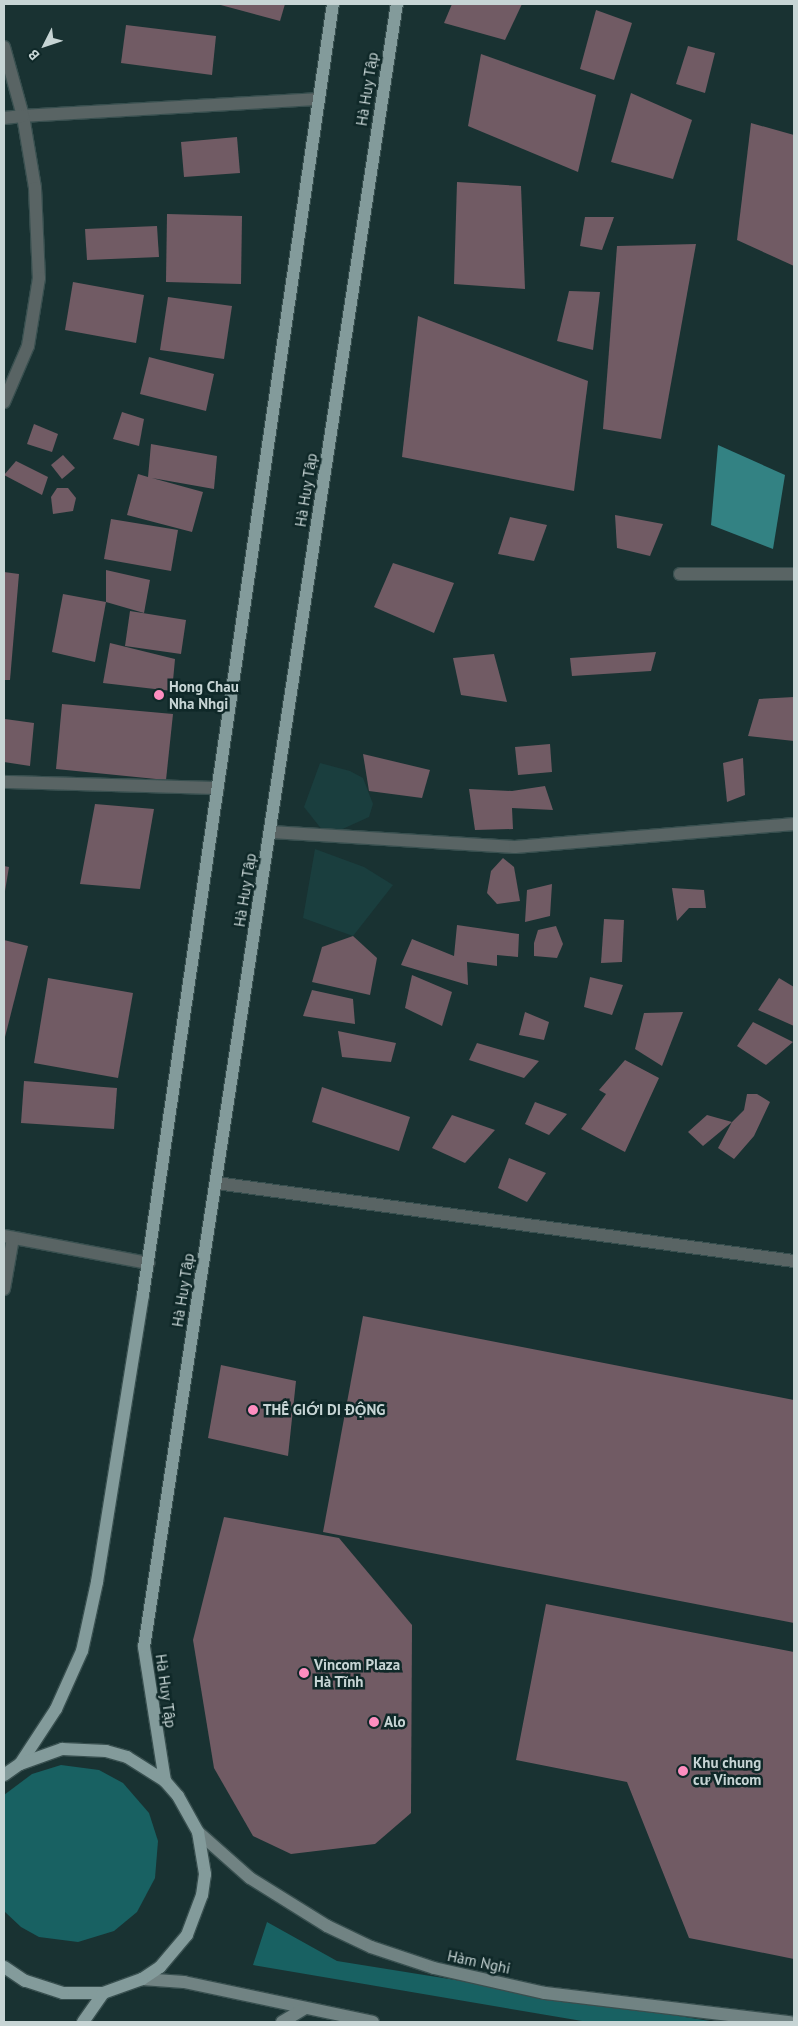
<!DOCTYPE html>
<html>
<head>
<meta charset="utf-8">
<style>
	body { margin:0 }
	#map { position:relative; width:798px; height:2026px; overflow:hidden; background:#193232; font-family:"PT Sans",sans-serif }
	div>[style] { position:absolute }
	.built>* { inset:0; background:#1a3e3e }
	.green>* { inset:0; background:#186162 }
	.water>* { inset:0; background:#338283 }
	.building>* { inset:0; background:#715b64 }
	.roads { filter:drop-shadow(1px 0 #384f4f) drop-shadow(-1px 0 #384f4f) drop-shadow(0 1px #384f4f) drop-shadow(0 -1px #384f4f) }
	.service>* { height:12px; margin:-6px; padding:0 6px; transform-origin:6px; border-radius:6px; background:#596464 }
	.minor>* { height:12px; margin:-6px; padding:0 6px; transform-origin:6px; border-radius:6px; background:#596464 }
	.secondary>* { height:12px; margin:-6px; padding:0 6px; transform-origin:6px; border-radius:6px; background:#718383 }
	.primary>* { height:12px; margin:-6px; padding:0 6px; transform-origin:6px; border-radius:6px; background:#839b9b }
	.dots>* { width:14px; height:14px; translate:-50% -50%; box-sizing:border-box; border:2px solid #0f2828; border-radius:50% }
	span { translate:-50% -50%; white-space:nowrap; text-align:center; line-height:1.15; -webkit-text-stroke:5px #0f2828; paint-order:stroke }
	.street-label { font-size:15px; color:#c7d5d5 }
	.poi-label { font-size:15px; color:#c7d5d5; font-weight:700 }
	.left { translate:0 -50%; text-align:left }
	.frame { position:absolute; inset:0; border:5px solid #c7d5d5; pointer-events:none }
	.north { position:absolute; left:20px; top:20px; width:50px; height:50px; -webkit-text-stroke:4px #0f2828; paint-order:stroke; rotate:229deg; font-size:14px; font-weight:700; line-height:20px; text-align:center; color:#c7d5d5 }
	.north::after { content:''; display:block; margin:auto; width:18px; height:22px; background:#c7d5d5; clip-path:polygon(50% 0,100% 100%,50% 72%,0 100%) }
</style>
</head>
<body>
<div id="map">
	<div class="built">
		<div style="clip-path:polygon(320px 763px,350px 771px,363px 778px,373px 804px,369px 817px,327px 836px,304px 807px)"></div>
		<div style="clip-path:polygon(315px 849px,364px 867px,393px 885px,353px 936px,303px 918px)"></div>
	</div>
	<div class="green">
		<div style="clip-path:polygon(61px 1765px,99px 1770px,123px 1783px,149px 1813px,158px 1841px,155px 1878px,137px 1912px,114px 1931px,78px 1942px,39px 1937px,21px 1927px,4px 1911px,4px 1795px,32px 1774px)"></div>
		<div style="clip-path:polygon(267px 1922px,337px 1961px,716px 2022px,588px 2022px,253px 1965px)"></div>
	</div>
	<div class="water">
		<div style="clip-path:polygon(718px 445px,785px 475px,773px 549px,711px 525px)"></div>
	</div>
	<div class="building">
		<div style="clip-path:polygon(217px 4px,285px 4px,280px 21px)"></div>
		<div style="clip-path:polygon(452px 4px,522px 4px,505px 40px,444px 23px)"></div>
		<div style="clip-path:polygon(596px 10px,632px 23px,614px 80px,580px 69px)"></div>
		<div style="clip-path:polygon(126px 25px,216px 36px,212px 75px,121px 63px)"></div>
		<div style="clip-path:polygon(688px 46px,715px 53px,705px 93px,676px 84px)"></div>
		<div style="clip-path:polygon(481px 54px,596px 95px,578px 172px,468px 126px)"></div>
		<div style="clip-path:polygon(631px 93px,692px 120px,673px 179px,611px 162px)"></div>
		<div style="clip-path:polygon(751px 123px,794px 135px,794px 266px,737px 240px)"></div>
		<div style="clip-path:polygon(237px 137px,240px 173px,184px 177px,181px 142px)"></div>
		<div style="clip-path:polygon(457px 182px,521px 186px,525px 289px,454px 284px)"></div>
		<div style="clip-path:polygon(167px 214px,242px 216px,241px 284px,166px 282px)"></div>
		<div style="clip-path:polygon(585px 217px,614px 217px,602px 250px,580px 246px)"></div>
		<div style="clip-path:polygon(157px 226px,159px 257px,87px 260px,85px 229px)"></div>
		<div style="clip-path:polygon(696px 244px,661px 439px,603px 429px,617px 246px)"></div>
		<div style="clip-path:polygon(73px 282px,144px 295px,136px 343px,65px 330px)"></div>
		<div style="clip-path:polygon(569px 291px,600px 292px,593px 350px,557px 341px)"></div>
		<div style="clip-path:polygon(168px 297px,232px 306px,224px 359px,160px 350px)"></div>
		<div style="clip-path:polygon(418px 316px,588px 381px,574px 491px,402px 457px)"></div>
		<div style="clip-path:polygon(149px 357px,214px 374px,206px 411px,140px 394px)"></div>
		<div style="clip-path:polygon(122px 412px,144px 419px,139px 446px,113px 439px)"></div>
		<div style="clip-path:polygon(34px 424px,58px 434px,52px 452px,27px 444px)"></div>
		<div style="clip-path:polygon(151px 444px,217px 456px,214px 489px,152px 478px,203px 492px,192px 532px,127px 515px,138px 474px,148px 477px)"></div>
		<div style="clip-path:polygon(63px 455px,75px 468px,62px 479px,51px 465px)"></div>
		<div style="clip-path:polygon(16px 461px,48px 477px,42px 495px,4px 475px)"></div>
		<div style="clip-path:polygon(57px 488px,68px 488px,76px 498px,73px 511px,53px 514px,51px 497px)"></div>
		<div style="clip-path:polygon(615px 515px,663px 524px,650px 556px,617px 548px)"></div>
		<div style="clip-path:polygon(510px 517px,547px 525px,534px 561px,498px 554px)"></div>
		<div style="clip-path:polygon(111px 519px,178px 530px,171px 571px,104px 559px)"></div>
		<div style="clip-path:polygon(393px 563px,454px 583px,434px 633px,374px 607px)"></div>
		<div style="clip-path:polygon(106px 570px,150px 580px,144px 613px,106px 602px)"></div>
		<div style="clip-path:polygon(4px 572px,19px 574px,10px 680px,4px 680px)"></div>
		<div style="clip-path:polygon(63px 594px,106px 602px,95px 662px,52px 652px)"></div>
		<div style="clip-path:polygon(130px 611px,186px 620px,181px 654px,125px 646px)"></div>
		<div style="clip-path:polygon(110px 643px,175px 659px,172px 691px,103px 683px)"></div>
		<div style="clip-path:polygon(656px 652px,651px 671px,572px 676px,570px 658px)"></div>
		<div style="clip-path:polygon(494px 654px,507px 702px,461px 695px,453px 658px)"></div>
		<div style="clip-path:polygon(794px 697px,794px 741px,748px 736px,759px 699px)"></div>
		<div style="clip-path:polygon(62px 704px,173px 714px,166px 780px,56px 769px)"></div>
		<div style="clip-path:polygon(5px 719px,34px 723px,30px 766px,4px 762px)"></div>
		<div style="clip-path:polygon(550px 744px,552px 772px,518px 775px,515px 747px)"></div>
		<div style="clip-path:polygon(363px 754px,430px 770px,422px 798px,369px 791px)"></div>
		<div style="clip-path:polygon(743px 758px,745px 795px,727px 802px,723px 763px)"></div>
		<div style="clip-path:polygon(545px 786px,553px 810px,512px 808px,513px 829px,475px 830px,469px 789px,512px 791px)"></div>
		<div style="clip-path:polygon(95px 804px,154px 809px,140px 889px,80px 884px)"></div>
		<div style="clip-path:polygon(503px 858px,514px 867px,520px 901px,497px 904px,487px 893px,491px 871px)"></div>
		<div style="clip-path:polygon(4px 866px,9px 867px,5px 891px,4px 891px)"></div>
		<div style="clip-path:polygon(552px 884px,550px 916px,525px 922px,527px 890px)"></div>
		<div style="clip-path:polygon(672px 888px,704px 890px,706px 908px,689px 908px,677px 921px)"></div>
		<div style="clip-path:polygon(604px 919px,624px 920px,622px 962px,601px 963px)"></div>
		<div style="clip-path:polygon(457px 925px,519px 934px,518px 957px,497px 955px,497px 966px,467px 962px,468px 985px,401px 965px,412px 939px,454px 956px)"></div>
		<div style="clip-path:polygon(556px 926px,563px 944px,557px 958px,534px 956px,534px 943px,538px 930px)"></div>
		<div style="clip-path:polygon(353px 936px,377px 958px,370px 995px,312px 982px,322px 947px)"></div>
		<div style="clip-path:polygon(4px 940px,28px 946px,4px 1041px)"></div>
		<div style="clip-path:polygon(412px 975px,452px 992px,442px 1026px,405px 1008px)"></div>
		<div style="clip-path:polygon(590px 977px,623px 985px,612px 1015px,584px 1007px)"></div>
		<div style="clip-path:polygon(48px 978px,133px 993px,118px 1078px,34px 1063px)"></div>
		<div style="clip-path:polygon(779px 978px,794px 987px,794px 1026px,758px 1010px)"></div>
		<div style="clip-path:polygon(312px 990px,353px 999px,355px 1024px,303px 1016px)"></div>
		<div style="clip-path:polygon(525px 1012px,549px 1022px,544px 1040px,519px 1035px)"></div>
		<div style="clip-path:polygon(683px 1012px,662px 1066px,635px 1049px,644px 1013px)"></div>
		<div style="clip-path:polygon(753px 1022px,793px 1042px,766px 1065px,737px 1046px)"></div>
		<div style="clip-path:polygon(338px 1031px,396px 1043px,391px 1062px,342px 1057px)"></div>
		<div style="clip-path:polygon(477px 1043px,539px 1061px,524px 1078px,469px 1060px)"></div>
		<div style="clip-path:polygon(625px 1060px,659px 1078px,625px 1152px,581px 1129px,606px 1094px,599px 1090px)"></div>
		<div style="clip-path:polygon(24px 1081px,117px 1088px,114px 1129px,21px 1123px)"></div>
		<div style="clip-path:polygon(322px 1087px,410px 1117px,399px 1151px,312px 1122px)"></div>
		<div style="clip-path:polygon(747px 1094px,757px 1094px,770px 1102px,754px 1136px,734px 1159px,718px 1148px,732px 1122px,744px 1110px)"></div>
		<div style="clip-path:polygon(535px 1102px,567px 1114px,549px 1135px,525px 1124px)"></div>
		<div style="clip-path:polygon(452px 1115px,495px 1130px,465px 1163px,432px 1148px)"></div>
		<div style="clip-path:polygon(707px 1115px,732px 1122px,703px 1146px,688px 1132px)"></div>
		<div style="clip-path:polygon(509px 1158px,546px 1173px,527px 1202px,498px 1188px)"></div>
		<div style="clip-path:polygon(363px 1316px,794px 1400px,794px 1623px,323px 1532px)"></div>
		<div style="clip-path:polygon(221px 1365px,296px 1381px,288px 1456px,208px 1438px)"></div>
		<div style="clip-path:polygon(224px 1517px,339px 1538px,412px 1625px,411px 1813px,375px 1844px,291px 1854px,253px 1836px,214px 1768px,193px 1640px)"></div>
		<div style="clip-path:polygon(546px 1604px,794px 1652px,794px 1959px,689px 1938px,627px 1782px,516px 1760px)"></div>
	</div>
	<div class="roads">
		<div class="service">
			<div style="left:23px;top:116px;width:296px;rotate:-3.3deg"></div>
			<div style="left:4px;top:782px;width:214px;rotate:1.6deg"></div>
			<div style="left:4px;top:1236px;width:147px;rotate:10.6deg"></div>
			<div style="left:4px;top:1289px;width:52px;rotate:-80deg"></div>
		</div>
		<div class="minor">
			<div style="left:4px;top:47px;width:72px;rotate:74.6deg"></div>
			<div style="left:23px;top:116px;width:73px;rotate:80.5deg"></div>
			<div style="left:35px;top:188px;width:90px;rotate:87.5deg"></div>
			<div style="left:39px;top:278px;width:69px;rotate:99.2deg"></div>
			<div style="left:28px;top:346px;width:61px;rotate:113.2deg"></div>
			<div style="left:4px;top:118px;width:19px;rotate:-6deg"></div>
			<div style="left:680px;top:574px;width:114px"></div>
			<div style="left:271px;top:832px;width:244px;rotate:3.5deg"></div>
			<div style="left:515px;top:847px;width:280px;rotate:-4.7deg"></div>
			<div style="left:216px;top:1183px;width:583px;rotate:7.69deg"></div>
		</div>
		<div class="secondary">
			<div style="left:198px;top:1832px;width:69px;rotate:41.5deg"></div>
			<div style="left:250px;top:1878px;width:91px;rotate:31.9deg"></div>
			<div style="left:327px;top:1926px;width:49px;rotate:25.5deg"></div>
			<div style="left:371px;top:1947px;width:66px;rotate:18.4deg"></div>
			<div style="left:434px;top:1968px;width:114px;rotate:12.7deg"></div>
			<div style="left:545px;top:1993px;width:247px;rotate:6.8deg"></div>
			<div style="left:142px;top:1979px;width:42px;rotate:4.1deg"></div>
			<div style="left:184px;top:1982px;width:193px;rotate:11.9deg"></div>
			<div style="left:282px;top:2022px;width:27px;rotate:-31deg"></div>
		</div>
		<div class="primary">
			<div style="left:20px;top:1764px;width:66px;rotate:-56.8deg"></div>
			<div style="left:56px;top:1709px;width:64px;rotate:-65.9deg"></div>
			<div style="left:82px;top:1651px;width:71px;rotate:-77.7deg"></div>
			<div style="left:97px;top:1582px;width:291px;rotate:-80.9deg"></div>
			<div style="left:143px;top:1295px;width:1305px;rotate:-81.63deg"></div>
			<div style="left:4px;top:1775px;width:19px;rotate:-35deg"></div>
			<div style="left:20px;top:1764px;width:45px;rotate:-19.7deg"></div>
			<div style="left:62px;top:1749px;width:44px;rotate:2.6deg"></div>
			<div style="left:106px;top:1751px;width:22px;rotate:16deg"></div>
			<div style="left:127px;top:1757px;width:45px;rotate:32.3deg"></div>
			<div style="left:165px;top:1781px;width:20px;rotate:49deg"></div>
			<div style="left:178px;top:1796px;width:41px;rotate:60.9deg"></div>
			<div style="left:198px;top:1832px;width:43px;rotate:80.5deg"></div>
			<div style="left:205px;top:1874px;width:21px;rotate:98deg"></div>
			<div style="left:202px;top:1895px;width:43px;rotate:110.6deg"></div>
			<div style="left:187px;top:1935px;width:42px;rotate:130.2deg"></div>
			<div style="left:160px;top:1967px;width:22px;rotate:146deg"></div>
			<div style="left:142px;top:1979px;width:41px;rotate:160.3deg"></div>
			<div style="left:103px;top:1993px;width:40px;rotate:180deg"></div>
			<div style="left:63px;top:1993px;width:40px;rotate:-162deg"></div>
			<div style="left:25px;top:1981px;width:25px;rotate:-146deg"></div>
			<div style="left:165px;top:1781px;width:136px;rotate:-98.9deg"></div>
			<div style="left:144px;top:1647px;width:1662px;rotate:-81.25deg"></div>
			<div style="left:83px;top:2022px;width:35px;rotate:-55deg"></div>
		</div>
	</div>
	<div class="dots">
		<div style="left:159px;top:695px;background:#fd8ec0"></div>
		<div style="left:253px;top:1410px;background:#fd8ec0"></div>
		<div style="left:304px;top:1673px;background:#fd8ec0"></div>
		<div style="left:374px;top:1722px;background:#fd8ec0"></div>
		<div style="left:683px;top:1771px;background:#fd8ec0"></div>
	</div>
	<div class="street-label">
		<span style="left:367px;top:89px;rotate:-81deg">Hà Huy Tập</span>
		<span style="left:306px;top:490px;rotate:-81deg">Hà Huy Tập</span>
		<span style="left:245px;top:890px;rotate:-81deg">Hà Huy Tập</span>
		<span style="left:183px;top:1290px;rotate:-81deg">Hà Huy Tập</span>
		<span style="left:166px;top:1691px;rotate:82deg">Hà Huy Tập</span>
		<span style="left:479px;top:1962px;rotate:12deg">Hàm Nghi</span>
	</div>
	<div class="poi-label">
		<span class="left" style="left:169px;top:695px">Hong Chau<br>Nha Nhgi</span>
		<span class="left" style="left:263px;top:1410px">THẾ GIỚI DI ĐỘNG</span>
		<span class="left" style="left:314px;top:1673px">Vincom Plaza<br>Hà Tĩnh</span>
		<span class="left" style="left:384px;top:1722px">Alo</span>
		<span class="left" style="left:693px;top:1771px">Khu chung<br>cư Vincom</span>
	</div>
	<div class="frame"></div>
	<div class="north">B</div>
</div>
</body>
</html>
